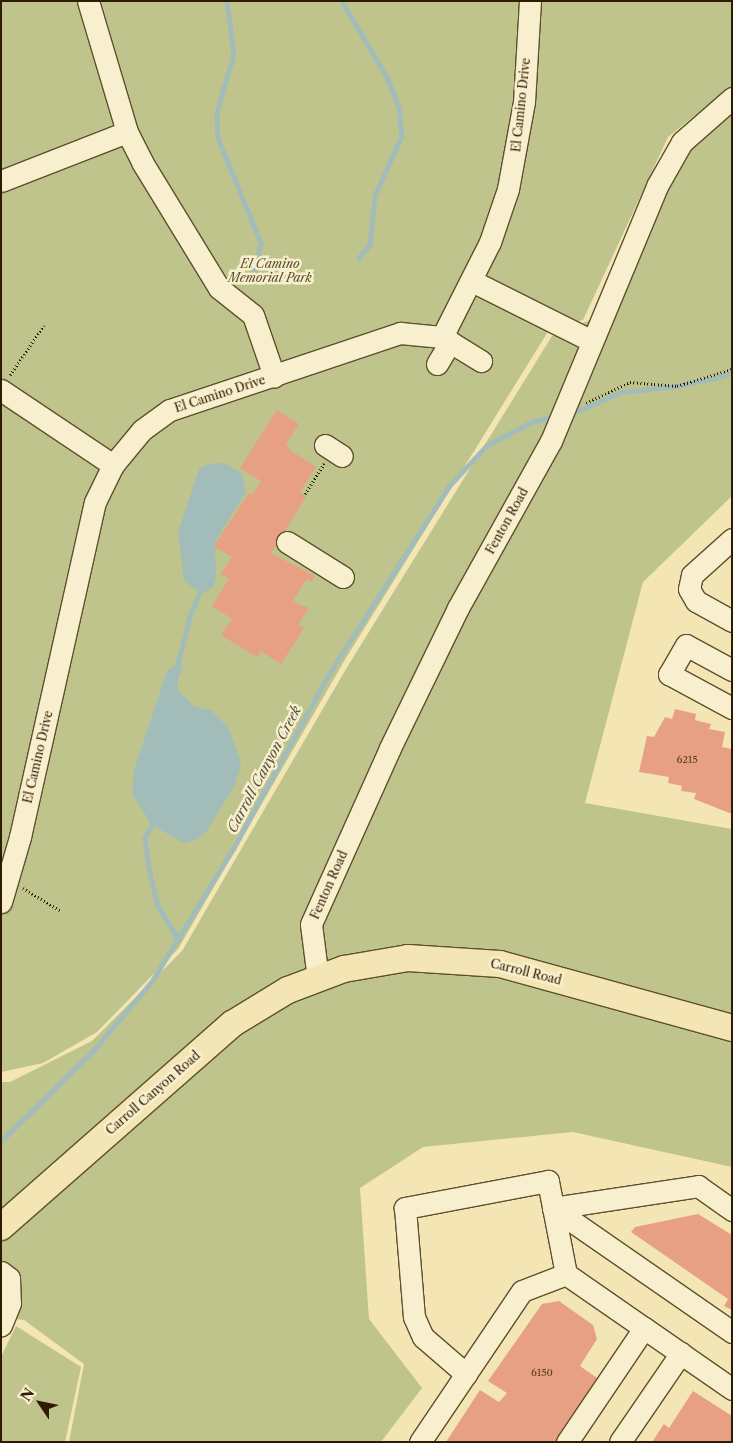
<!DOCTYPE html>
<html>
<head>
<meta charset="utf-8">
<style>
	body { margin:0 }
	#map { position:relative; width:733px; height:1443px; overflow:hidden; background:#f4e6b4; font-family:"Libre Caslon Text",serif }
	div>[style] { position:absolute }
	.green>* { inset:0; background:#bec48b }
	.water>* { inset:0; background:#a2bcb9 }
	.stream>* { height:4.5px; margin:-2.25px; padding:0 2.25px; transform-origin:2.25px; border-radius:2.25px; background:#a2bcb9 }
	.building>* { inset:0; background:#e7a084 }
	.path>* { height:2.5px; margin-top:-1.25px; transform-origin:0; background:repeating-linear-gradient(90deg,#2f1c00 0 1px,transparent 0 3.5px) }
	.roads { filter:drop-shadow(1px 0 #604e2d) drop-shadow(-1px 0 #604e2d) drop-shadow(0 1px #604e2d) drop-shadow(0 -1px #604e2d) }
	.minor>* { height:21px; margin:-10.5px; padding:0 10.5px; transform-origin:10.5px; border-radius:10.5px; background:#f8efce }
	.major>* { height:26px; margin:-13px; padding:0 13px; transform-origin:13px; border-radius:13px; background:#f4e6b4 }
	span { translate:-50% -50%; white-space:nowrap; text-align:center; line-height:1.15; -webkit-text-stroke:5px #f8efce; paint-order:stroke }
	.number-label { font-size:10px; color:#5d3d21 }
	.number-label span { -webkit-text-stroke-width:0 }
	.street-label { font-size:12px; color:#2f1c00 }
	.park-label { font-size:12px; color:#5a4e2a; font-style:italic }
	.water-label { font-size:14px; color:#575441; font-style:italic }
	.frame { position:absolute; inset:0; border:2px solid #2f1c00; pointer-events:none }
	.north { position:absolute; left:15px; top:1378px; width:50px; height:50px; -webkit-text-stroke:4px #f8efce; paint-order:stroke; rotate:304deg; font-size:14px; font-weight:700; line-height:20px; text-align:center; color:#2f1c00 }
	.north::after { content:''; display:block; margin:auto; width:18px; height:22px; background:#2f1c00; clip-path:polygon(50% 0,100% 100%,50% 72%,0 100%) }
</style>
</head>
<body>
<div id="map">
	<div class="green">
		<div style="clip-path:polygon(1px 1px,732px 1px,732px 86px,668px 137px,583px 320px,549px 330px,346px 658px,178px 949px,97px 1032px,43px 1063px,1px 1072px)"></div>
		<div style="clip-path:polygon(732px 95px,732px 496px,643px 582px,585px 803px,732px 829px,732px 1167px,573px 1132px,423px 1147px,360px 1188px,369px 1319px,422px 1388px,381px 1442px,69px 1442px,84px 1364px,24px 1320px,1px 1317px,1px 1082px,10px 1082px,92px 1041px,182px 951px,346px 669px,552px 336px,590px 320px,671px 141px)"></div>
		<div style="clip-path:polygon(16px 1326px,81px 1367px,65px 1442px,1px 1442px,1px 1357px)"></div>
	</div>
	<div class="water">
		<div style="clip-path:polygon(224px 463px,242px 473px,246px 492px,215px 542px,216px 577px,213px 587px,201px 594px,184px 580px,178px 532px,199px 469px,209px 464px)"></div>
		<div style="clip-path:polygon(179px 662px,183px 665px,177px 683px,179px 691px,194px 707px,211px 710px,228px 727px,241px 763px,235px 785px,206px 832px,198px 839px,184px 843px,152px 825px,132px 794px,134px 770px,167px 671px)"></div>
	</div>
	<div class="stream">
		<div style="left:227px;top:1px;width:53px;rotate:82.5deg"></div>
		<div style="left:234px;top:54px;width:61px;rotate:106.1deg"></div>
		<div style="left:217px;top:113px;width:25px;rotate:88deg"></div>
		<div style="left:218px;top:138px;width:113px;rotate:67.7deg"></div>
		<div style="left:261px;top:243px;width:40px;rotate:103deg"></div>
		<div style="left:342px;top:1px;width:91px;rotate:59.5deg"></div>
		<div style="left:388px;top:79px;width:30px;rotate:69deg"></div>
		<div style="left:399px;top:107px;width:29px;rotate:84deg"></div>
		<div style="left:402px;top:136px;width:66px;rotate:114.2deg"></div>
		<div style="left:375px;top:196px;width:49px;rotate:95.8deg"></div>
		<div style="left:370px;top:245px;width:17px;rotate:130deg"></div>
		<div style="left:575px;top:412px;width:50px;rotate:-23.5deg"></div>
		<div style="left:621px;top:392px;width:49px;rotate:-5.8deg"></div>
		<div style="left:670px;top:387px;width:55px;rotate:-11.5deg"></div>
		<div style="left:724px;top:376px;width:9px;rotate:-32deg"></div>
		<div style="left:177px;top:666px;width:53px;rotate:-75.7deg"></div>
		<div style="left:190px;top:615px;width:28px;rotate:-67deg"></div>
		<div style="left:154px;top:821px;width:20px;rotate:117deg"></div>
		<div style="left:145px;top:839px;width:29px;rotate:82deg"></div>
		<div style="left:149px;top:868px;width:37px;rotate:77deg"></div>
		<div style="left:157px;top:904px;width:42px;rotate:58.6deg"></div>
		<div style="left:1px;top:1141px;width:127px;rotate:-44.4deg"></div>
		<div style="left:92px;top:1052px;width:93px;rotate:-49.8deg"></div>
		<div style="left:152px;top:981px;width:155px;rotate:-58.5deg"></div>
		<div style="left:233px;top:849px;width:196px;rotate:-61.3deg"></div>
		<div style="left:327px;top:677px;width:228px;rotate:-57.4deg"></div>
		<div style="left:450px;top:485px;width:54px;rotate:-47.2deg"></div>
		<div style="left:487px;top:445px;width:51px;rotate:-27.1deg"></div>
		<div style="left:532px;top:422px;width:16px;rotate:-14deg"></div>
	</div>
	<div class="building">
		<div style="clip-path:polygon(277px 410px,299px 424px,286px 444px,290px 450px,316px 467px,300px 492px,306px 497px,271px 553px,315px 576px,312px 582px,307px 579px,292px 602px,309px 608px,298px 625px,304px 628px,281px 664px,261px 651px,257px 657px,221px 635px,232px 619px,212px 606px,229px 579px,221px 574px,232px 557px,214px 546px,249px 493px,252px 495px,261px 481px,240px 468px)"></div>
		<div style="clip-path:polygon(675px 709px,696px 714px,695px 720px,711px 724px,709px 729px,725px 732px,722px 747px,732px 749px,732px 814px,694px 799px,696px 793px,681px 791px,682px 786px,668px 783px,669px 777px,639px 772px,647px 736px,654px 737px,665px 717px,672px 719px)"></div>
		<div style="clip-path:polygon(698px 1214px,732px 1235px,732px 1310px,724px 1306px,728px 1299px,631px 1232px,635px 1227px)"></div>
		<div style="clip-path:polygon(559px 1301px,593px 1325px,597px 1339px,580px 1366px,600px 1380px,558px 1442px,446px 1442px,480px 1390px,499px 1402px,507px 1393px,488px 1381px,542px 1304px)"></div>
		<div style="clip-path:polygon(693px 1391px,732px 1416px,732px 1442px,652px 1442px,664px 1424px,669px 1428px)"></div>
	</div>
	<div class="path">
		<div style="left:10px;top:375px;width:60px;rotate:-55.8deg"></div>
		<div style="left:586px;top:403px;width:49px;rotate:-25.5deg"></div>
		<div style="left:630px;top:382px;width:47px;rotate:4.9deg"></div>
		<div style="left:677px;top:386px;width:58px;rotate:-17.2deg"></div>
		<div style="left:305px;top:494px;width:36px;rotate:-58deg"></div>
		<div style="left:23px;top:888px;width:44px;rotate:31.2deg"></div>
	</div>
	<div class="roads">
		<div class="minor">
			<div style="left:88px;top:1px;width:137px;rotate:73.4deg"></div>
			<div style="left:127px;top:132px;width:34px;rotate:63deg"></div>
			<div style="left:142px;top:162px;width:148px;rotate:58.6deg"></div>
			<div style="left:219px;top:288px;width:43px;rotate:38.5deg"></div>
			<div style="left:253px;top:315px;width:65px;rotate:71deg"></div>
			<div style="left:1px;top:181px;width:135px;rotate:-21.3deg"></div>
			<div style="left:472px;top:281px;width:134px;rotate:26.6deg"></div>
			<div style="left:442px;top:337px;width:46px;rotate:31.6deg"></div>
			<div style="left:437px;top:364px;width:26px;rotate:-59deg"></div>
			<div style="left:1px;top:390px;width:135px;rotate:33.8deg"></div>
			<div style="left:325px;top:445px;width:20px;rotate:33deg"></div>
			<div style="left:732px;top:539px;width:54px;rotate:138deg"></div>
			<div style="left:692px;top:575px;width:14px;rotate:102deg"></div>
			<div style="left:689px;top:589px;width:14px;rotate:60deg"></div>
			<div style="left:696px;top:601px;width:41px;rotate:29.1deg"></div>
			<div style="left:287px;top:542px;width:66px;rotate:32deg"></div>
			<div style="left:732px;top:670px;width:52px;rotate:-151.5deg"></div>
			<div style="left:686px;top:645px;width:34px;rotate:120deg"></div>
			<div style="left:669px;top:674px;width:72px;rotate:28.4deg"></div>
			<div style="left:1px;top:902px;width:68px;rotate:-73.7deg"></div>
			<div style="left:20px;top:837px;width:343px;rotate:-77.4deg"></div>
			<div style="left:95px;top:502px;width:41px;rotate:-64.1deg"></div>
			<div style="left:113px;top:465px;width:45px;rotate:-50.4deg"></div>
			<div style="left:142px;top:430px;width:34px;rotate:-36deg"></div>
			<div style="left:170px;top:410px;width:243px;rotate:-18.5deg"></div>
			<div style="left:400px;top:333px;width:42px;rotate:5.4deg"></div>
			<div style="left:442px;top:337px;width:106px;rotate:-63.2deg"></div>
			<div style="left:490px;top:242px;width:56px;rotate:-71.2deg"></div>
			<div style="left:508px;top:189px;width:88px;rotate:-79.6deg"></div>
			<div style="left:524px;top:102px;width:101px;rotate:-86.6deg"></div>
			<div style="left:318px;top:979px;width:55px;rotate:-97.3deg"></div>
			<div style="left:311px;top:924px;width:193px;rotate:-65.8deg"></div>
			<div style="left:390px;top:748px;width:156px;rotate:-64.1deg"></div>
			<div style="left:458px;top:608px;width:191px;rotate:-60.9deg"></div>
			<div style="left:551px;top:441px;width:276px;rotate:-67.4deg"></div>
			<div style="left:657px;top:186px;width:51px;rotate:-60.4deg"></div>
			<div style="left:682px;top:142px;width:67px;rotate:-41.3deg"></div>
			<div style="left:553px;top:1208px;width:218px;rotate:34.7deg"></div>
			<div style="left:553px;top:1208px;width:147px;rotate:-8.6deg"></div>
			<div style="left:698px;top:1186px;width:42px;rotate:35.2deg"></div>
			<div style="left:1px;top:1272px;width:10px;rotate:37deg"></div>
			<div style="left:9px;top:1278px;width:25px;rotate:88deg"></div>
			<div style="left:10px;top:1303px;width:24px;rotate:112deg"></div>
			<div style="left:566px;top:1274px;width:95px;rotate:34.7deg"></div>
			<div style="left:644px;top:1328px;width:138px;rotate:124deg"></div>
			<div style="left:644px;top:1328px;width:107px;rotate:34.7deg"></div>
			<div style="left:420px;top:1442px;width:182px;rotate:-56deg"></div>
			<div style="left:522px;top:1291px;width:47px;rotate:-21.1deg"></div>
			<div style="left:566px;top:1274px;width:95px;rotate:-101deg"></div>
			<div style="left:548px;top:1181px;width:146px;rotate:169.3deg"></div>
			<div style="left:405px;top:1208px;width:109px;rotate:85.3deg"></div>
			<div style="left:414px;top:1317px;width:22px;rotate:66deg"></div>
			<div style="left:423px;top:1337px;width:57px;rotate:40.7deg"></div>
			<div style="left:620px;top:1442px;width:108px;rotate:-55.6deg"></div>
		</div>
		<div class="major">
			<div style="left:1px;top:1227px;width:308px;rotate:-41.3deg"></div>
			<div style="left:232px;top:1024px;width:66px;rotate:-31.3deg"></div>
			<div style="left:288px;top:990px;width:60px;rotate:-20.6deg"></div>
			<div style="left:344px;top:969px;width:65px;rotate:-9.8deg"></div>
			<div style="left:408px;top:958px;width:92px;rotate:3.7deg"></div>
			<div style="left:500px;top:964px;width:241px;rotate:15.4deg"></div>
		</div>
	</div>
	<div class="number-label">
		<span style="left:687px;top:760px">6215</span>
		<span style="left:542px;top:1373px">6150</span>
	</div>
	<div class="street-label">
		<span style="left:521px;top:105px;rotate:-84deg">El Camino Drive</span>
		<span style="left:220px;top:394px;rotate:-18deg">El Camino Drive</span>
		<span style="left:507px;top:521px;rotate:-61deg">Fenton Road</span>
		<span style="left:38px;top:757px;rotate:-77deg">El Camino Drive</span>
		<span style="left:329px;top:885px;rotate:-66deg">Fenton Road</span>
		<span style="left:526px;top:972px;rotate:14deg">Carroll Road</span>
		<span style="left:153px;top:1093px;rotate:-41deg">Carroll Canyon Road</span>
	</div>
	<div class="park-label">
		<span style="left:270px;top:271px">El Camino<br>Memorial Park</span>
	</div>
	<div class="water-label">
		<span style="left:264px;top:769px;rotate:-62deg">Carroll Canyon Creek</span>
	</div>
	<div class="frame"></div>
	<div class="north">N</div>
</div>
</body>
</html>
